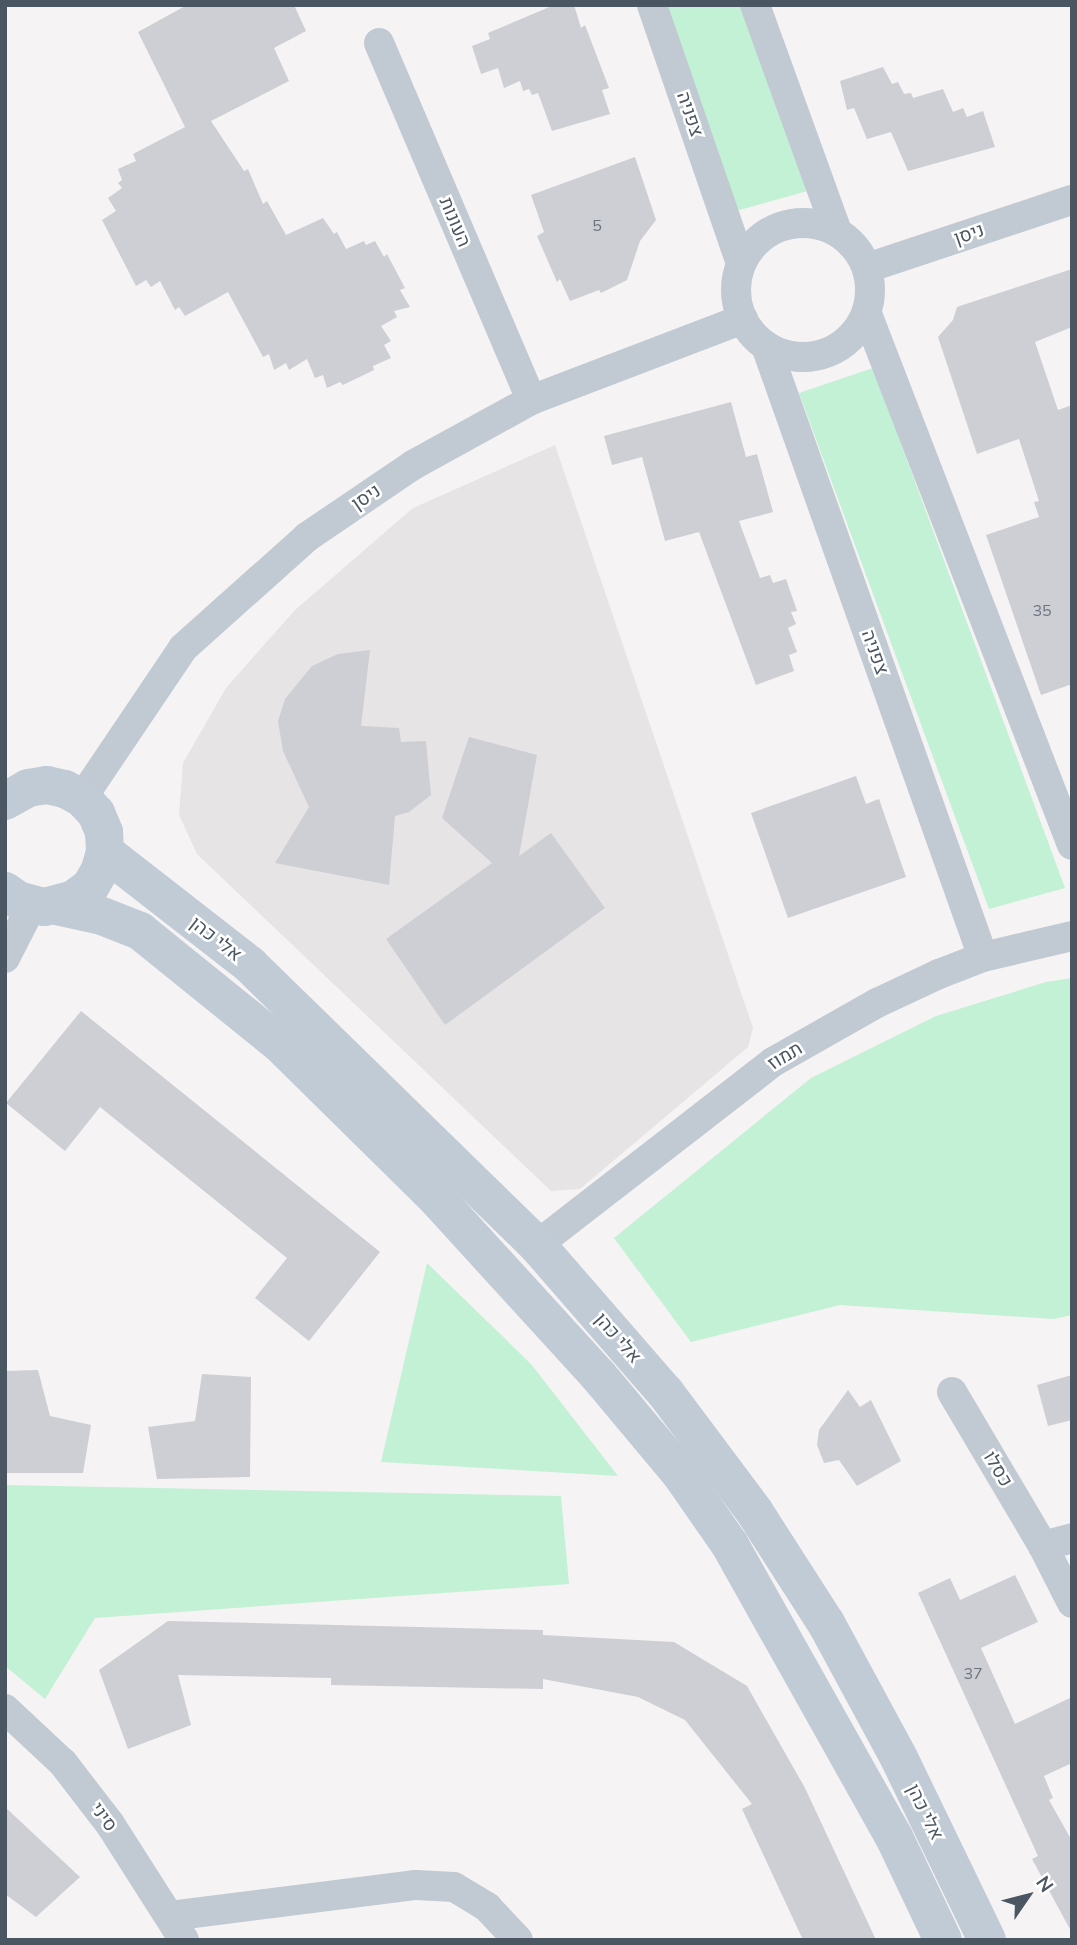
<!DOCTYPE html>
<html>
<head>
<meta charset="utf-8">
<style>
	body { margin:0 }
	#map { position:relative; width:1077px; height:1945px; overflow:hidden; background:#f5f3f3; font-family:Mulish,Heebo,sans-serif }
	div>[style] { position:absolute }
	.education>* { inset:0; background:#e6e4e5 }
	.green>* { inset:0; background:#c3f1d5 }
	.building>* { inset:0; background:#cdcfd5 }
	.street>* { height:30px; margin:-15px; padding:0 15px; transform-origin:15px; border-radius:15px; background:#c1cad2 }
	.street>.ring { margin:-15px; padding:0; box-sizing:content-box; background:none; border:30px solid #c1cad2; border-radius:50% }
	.secondary>* { height:38px; margin:-19px; padding:0 19px; transform-origin:19px; border-radius:19px; background:#c1cbd6 }
	span { translate:-50% -50%; white-space:nowrap; text-align:center; line-height:1.15; -webkit-text-stroke:5px #fff; paint-order:stroke }
	.number-label { font-size:16px; color:#6b747e }
	.number-label span { -webkit-text-stroke-width:0 }
	.street-label { font-size:19px; color:#4a5661 }
	.frame { position:absolute; inset:0; border:7px solid #4a5661; pointer-events:none }
	.north { position:absolute; left:993px; top:1861px; width:70px; height:70px; -webkit-text-stroke:5px #fff; paint-order:stroke; rotate:55deg; font-size:19px; font-weight:700; line-height:28px; text-align:center; color:#4a5661 }
	.north::after { content:''; display:block; margin:auto; width:24px; height:32px; background:#4a5661; clip-path:polygon(50% 0,100% 100%,50% 72%,0 100%) }
</style>
</head>
<body>
<div id="map">
	<div class="education">
		<div style="clip-path:polygon(555px 445px,753px 1028px,748px 1047px,580px 1189px,551px 1191px,197px 854px,179px 815px,183px 763px,226px 688px,295px 610px,413px 508px)"></div>
	</div>
	<div class="green">
		<div style="clip-path:polygon(668px 5px,741px 5px,811px 190px,736px 211px)"></div>
		<div style="clip-path:polygon(873px 368px,1065px 888px,989px 909px,799px 393px)"></div>
		<div style="clip-path:polygon(1072px 978px,1072px 1315px,1054px 1319px,840px 1305px,691px 1342px,614px 1238px,811px 1078px,936px 1016px,1046px 982px)"></div>
		<div style="clip-path:polygon(427px 1263px,531px 1364px,618px 1476px,381px 1462px)"></div>
		<div style="clip-path:polygon(5px 1485px,561px 1496px,569px 1584px,95px 1618px,45px 1699px,5px 1666px)"></div>
	</div>
	<div class="building">
		<div style="clip-path:polygon(187px 5px,294px 5px,306px 31px,274px 48px,289px 81px,211px 121px,244px 171px,248px 169px,263px 204px,267px 201px,286px 235px,323px 218px,334px 234px,337px 232px,346px 249px,364px 241px,366px 245px,375px 241px,384px 257px,387px 254px,405px 288px,400px 290px,410px 307px,394px 311px,397px 317px,381px 326px,391px 341px,384px 345px,391px 358px,373px 366px,374px 370px,343px 385px,340px 382px,327px 388px,323px 375px,315px 378px,307px 359px,289px 370px,286px 363px,274px 370px,269px 354px,263px 357px,228px 292px,185px 316px,179px 307px,175px 310px,160px 281px,151px 287px,146px 280px,136px 286px,102px 220px,116px 211px,108px 198px,122px 188px,118px 183px,122px 180px,118px 169px,136px 161px,133px 154px,185px 127px,138px 32px)"></div>
		<div style="clip-path:polygon(554px 5px,574px 5px,581px 28px,585px 25px,609px 88px,602px 90px,610px 114px,552px 131px,538px 93px,532px 95px,529px 89px,523px 91px,520px 81px,504px 88px,498px 68px,481px 74px,472px 46px,490px 39px,488px 33px)"></div>
		<div style="clip-path:polygon(883px 67px,892px 84px,898px 82px,904px 94px,911px 93px,913px 98px,943px 89px,953px 112px,963px 108px,967px 117px,983px 111px,995px 147px,908px 171px,891px 132px,867px 139px,854px 108px,847px 110px,840px 81px)"></div>
		<div style="clip-path:polygon(635px 157px,656px 220px,640px 241px,627px 280px,601px 293px,599px 290px,570px 301px,560px 279px,557px 282px,537px 236px,544px 232px,531px 195px)"></div>
		<div style="clip-path:polygon(1072px 269px,1072px 327px,1035px 342px,1058px 410px,1072px 405px,1072px 684px,1041px 695px,986px 535px,1039px 517px,1034px 502px,1039px 501px,1019px 439px,977px 454px,938px 337px,953px 320px,957px 307px)"></div>
		<div style="clip-path:polygon(731px 402px,746px 457px,757px 454px,773px 512px,739px 521px,760px 578px,770px 575px,773px 583px,786px 579px,797px 611px,791px 612px,796px 624px,788px 628px,797px 652px,789px 655px,794px 671px,756px 685px,699px 532px,665px 541px,642px 457px,612px 465px,604px 436px)"></div>
		<div style="clip-path:polygon(370px 650px,361px 726px,399px 728px,401px 742px,426px 741px,431px 795px,409px 812px,395px 816px,389px 885px,275px 863px,309px 807px,283px 751px,278px 721px,285px 699px,312px 666px,338px 654px)"></div>
		<div style="clip-path:polygon(469px 737px,537px 755px,519px 856px,551px 833px,605px 908px,445px 1025px,386px 939px,492px 863px,442px 818px)"></div>
		<div style="clip-path:polygon(856px 776px,866px 804px,879px 799px,906px 877px,788px 918px,751px 813px)"></div>
		<div style="clip-path:polygon(81px 1011px,380px 1252px,309px 1341px,255px 1298px,287px 1258px,100px 1107px,65px 1151px,6px 1103px)"></div>
		<div style="clip-path:polygon(38px 1370px,50px 1416px,91px 1425px,83px 1473px,5px 1473px,5px 1371px)"></div>
		<div style="clip-path:polygon(202px 1374px,251px 1377px,250px 1477px,157px 1479px,148px 1427px,195px 1421px)"></div>
		<div style="clip-path:polygon(1072px 1375px,1072px 1420px,1048px 1426px,1037px 1385px)"></div>
		<div style="clip-path:polygon(848px 1390px,860px 1407px,871px 1400px,901px 1461px,857px 1486px,839px 1460px,824px 1463px,817px 1445px,819px 1430px)"></div>
		<div style="clip-path:polygon(1015px 1575px,1038px 1622px,981px 1648px,1015px 1724px,1072px 1697px,1072px 1763px,1044px 1776px,1053px 1798px,1049px 1800px,1072px 1841px,1072px 1933px,1032px 1859px,1038px 1856px,918px 1593px,950px 1578px,960px 1600px)"></div>
		<div style="clip-path:polygon(168px 1621px,543px 1630px,543px 1635px,674px 1642px,747px 1686px,805px 1788px,876px 1940px,803px 1940px,742px 1809px,752px 1804px,685px 1720px,638px 1697px,543px 1679px,543px 1689px,331px 1685px,331px 1678px,178px 1675px,191px 1725px,128px 1749px,99px 1670px)"></div>
		<div style="clip-path:polygon(5px 1807px,80px 1877px,36px 1917px,5px 1894px)"></div>
	</div>
	<div class="street">
		<div style="left:652px;top:5px;width:273px;rotate:71deg"></div>
		<div style="left:755px;top:5px;width:240px;rotate:70.1deg"></div>
		<div style="left:379px;top:43px;width:388px;rotate:66.9deg"></div>
		<div class="ring" style="left:736px;top:223px;width:104px;height:104px"></div>
		<div style="left:867px;top:268px;width:216px;rotate:-18.4deg"></div>
		<div style="left:867px;top:314px;width:569px;rotate:68.89deg"></div>
		<div style="left:766px;top:346px;width:648px;rotate:70.45deg"></div>
		<div style="left:82px;top:798px;width:181px;rotate:-56deg"></div>
		<div style="left:183px;top:648px;width:166px;rotate:-41.8deg"></div>
		<div style="left:307px;top:537px;width:128px;rotate:-34.2deg"></div>
		<div style="left:413px;top:465px;width:135px;rotate:-28.8deg"></div>
		<div style="left:531px;top:400px;width:227px;rotate:-20.9deg"></div>
		<div style="left:5px;top:958px;width:59px;rotate:-63deg"></div>
		<div style="left:537px;top:1245px;width:299px;rotate:-37.8deg"></div>
		<div style="left:773px;top:1062px;width:120px;rotate:-29.6deg"></div>
		<div style="left:877px;top:1003px;width:68px;rotate:-25.1deg"></div>
		<div style="left:939px;top:974px;width:47px;rotate:-21.1deg"></div>
		<div style="left:983px;top:957px;width:91px;rotate:-13.3deg"></div>
		<div style="left:952px;top:1392px;width:179px;rotate:59.4deg"></div>
		<div style="left:1043px;top:1546px;width:64px;rotate:63deg"></div>
		<div style="left:1043px;top:1546px;width:30px;rotate:-15deg"></div>
		<div style="left:5px;top:1709px;width:79px;rotate:43deg"></div>
		<div style="left:63px;top:1763px;width:77px;rotate:52.4deg"></div>
		<div style="left:110px;top:1824px;width:138px;rotate:57.5deg"></div>
		<div style="left:170px;top:1916px;width:248px;rotate:-7.2deg"></div>
		<div style="left:416px;top:1885px;width:38px;rotate:3deg"></div>
		<div style="left:454px;top:1887px;width:39px;rotate:31deg"></div>
		<div style="left:487px;top:1907px;width:45px;rotate:46.8deg"></div>
	</div>
	<div class="secondary">
		<div style="left:5px;top:801px;width:26px;rotate:-29deg"></div>
		<div style="left:28px;top:788px;width:19px;rotate:-9deg"></div>
		<div style="left:47px;top:785px;width:18px;rotate:13deg"></div>
		<div style="left:65px;top:789px;width:19px;rotate:28deg"></div>
		<div style="left:82px;top:798px;width:21px;rotate:47deg"></div>
		<div style="left:96px;top:813px;width:21px;rotate:67deg"></div>
		<div style="left:104px;top:832px;width:20px;rotate:87deg"></div>
		<div style="left:105px;top:852px;width:19px;rotate:106deg"></div>
		<div style="left:100px;top:870px;width:20px;rotate:120deg"></div>
		<div style="left:90px;top:887px;width:20px;rotate:143deg"></div>
		<div style="left:74px;top:899px;width:31px;rotate:165deg"></div>
		<div style="left:44px;top:907px;width:27px;rotate:-165deg"></div>
		<div style="left:18px;top:900px;width:16px;rotate:-145deg"></div>
		<div style="left:105px;top:852px;width:184px;rotate:37.9deg"></div>
		<div style="left:250px;top:965px;width:401px;rotate:44.3deg"></div>
		<div style="left:537px;top:1245px;width:195px;rotate:49deg"></div>
		<div style="left:665px;top:1392px;width:149px;rotate:53.2deg"></div>
		<div style="left:754px;top:1511px;width:133px;rotate:57.3deg"></div>
		<div style="left:826px;top:1623px;width:153px;rotate:61.6deg"></div>
		<div style="left:899px;top:1758px;width:202px;rotate:64.2deg"></div>
		<div style="left:56px;top:906px;width:47px;rotate:12.3deg"></div>
		<div style="left:102px;top:916px;width:41px;rotate:21.5deg"></div>
		<div style="left:140px;top:931px;width:179px;rotate:38.9deg"></div>
		<div style="left:279px;top:1043px;width:223px;rotate:44.6deg"></div>
		<div style="left:438px;top:1200px;width:237px;rotate:47.6deg"></div>
		<div style="left:598px;top:1375px;width:128px;rotate:50.1deg"></div>
		<div style="left:680px;top:1473px;width:88px;rotate:55.2deg"></div>
		<div style="left:730px;top:1545px;width:335px;rotate:60.7deg"></div>
		<div style="left:894px;top:1837px;width:114px;rotate:64.6deg"></div>
	</div>
	<div class="number-label">
		<span style="left:597px;top:225px">5</span>
		<span style="left:1042px;top:610px">35</span>
		<span style="left:973px;top:1673px">37</span>
	</div>
	<div class="street-label">
		<span style="left:690px;top:114px;rotate:71deg">צפניה</span>
		<span style="left:455px;top:222px;rotate:67deg">העונות</span>
		<span style="left:969px;top:234px;rotate:-19deg">ניסן</span>
		<span style="left:366px;top:497px;rotate:-34deg">ניסן</span>
		<span style="left:875px;top:652px;rotate:70deg">צפניה</span>
		<span style="left:216px;top:939px;rotate:38deg">אלי כהן</span>
		<span style="left:785px;top:1056px;rotate:-31deg">תמוז</span>
		<span style="left:618px;top:1338px;rotate:49deg">אלי כהן</span>
		<span style="left:998px;top:1469px;rotate:59deg">כסלו</span>
		<span style="left:925px;top:1812px;rotate:64deg">אלי כהן</span>
		<span style="left:104px;top:1817px;rotate:54deg">סיני</span>
	</div>
	<div class="frame"></div>
	<div class="north">N</div>
</div>
</body>
</html>
